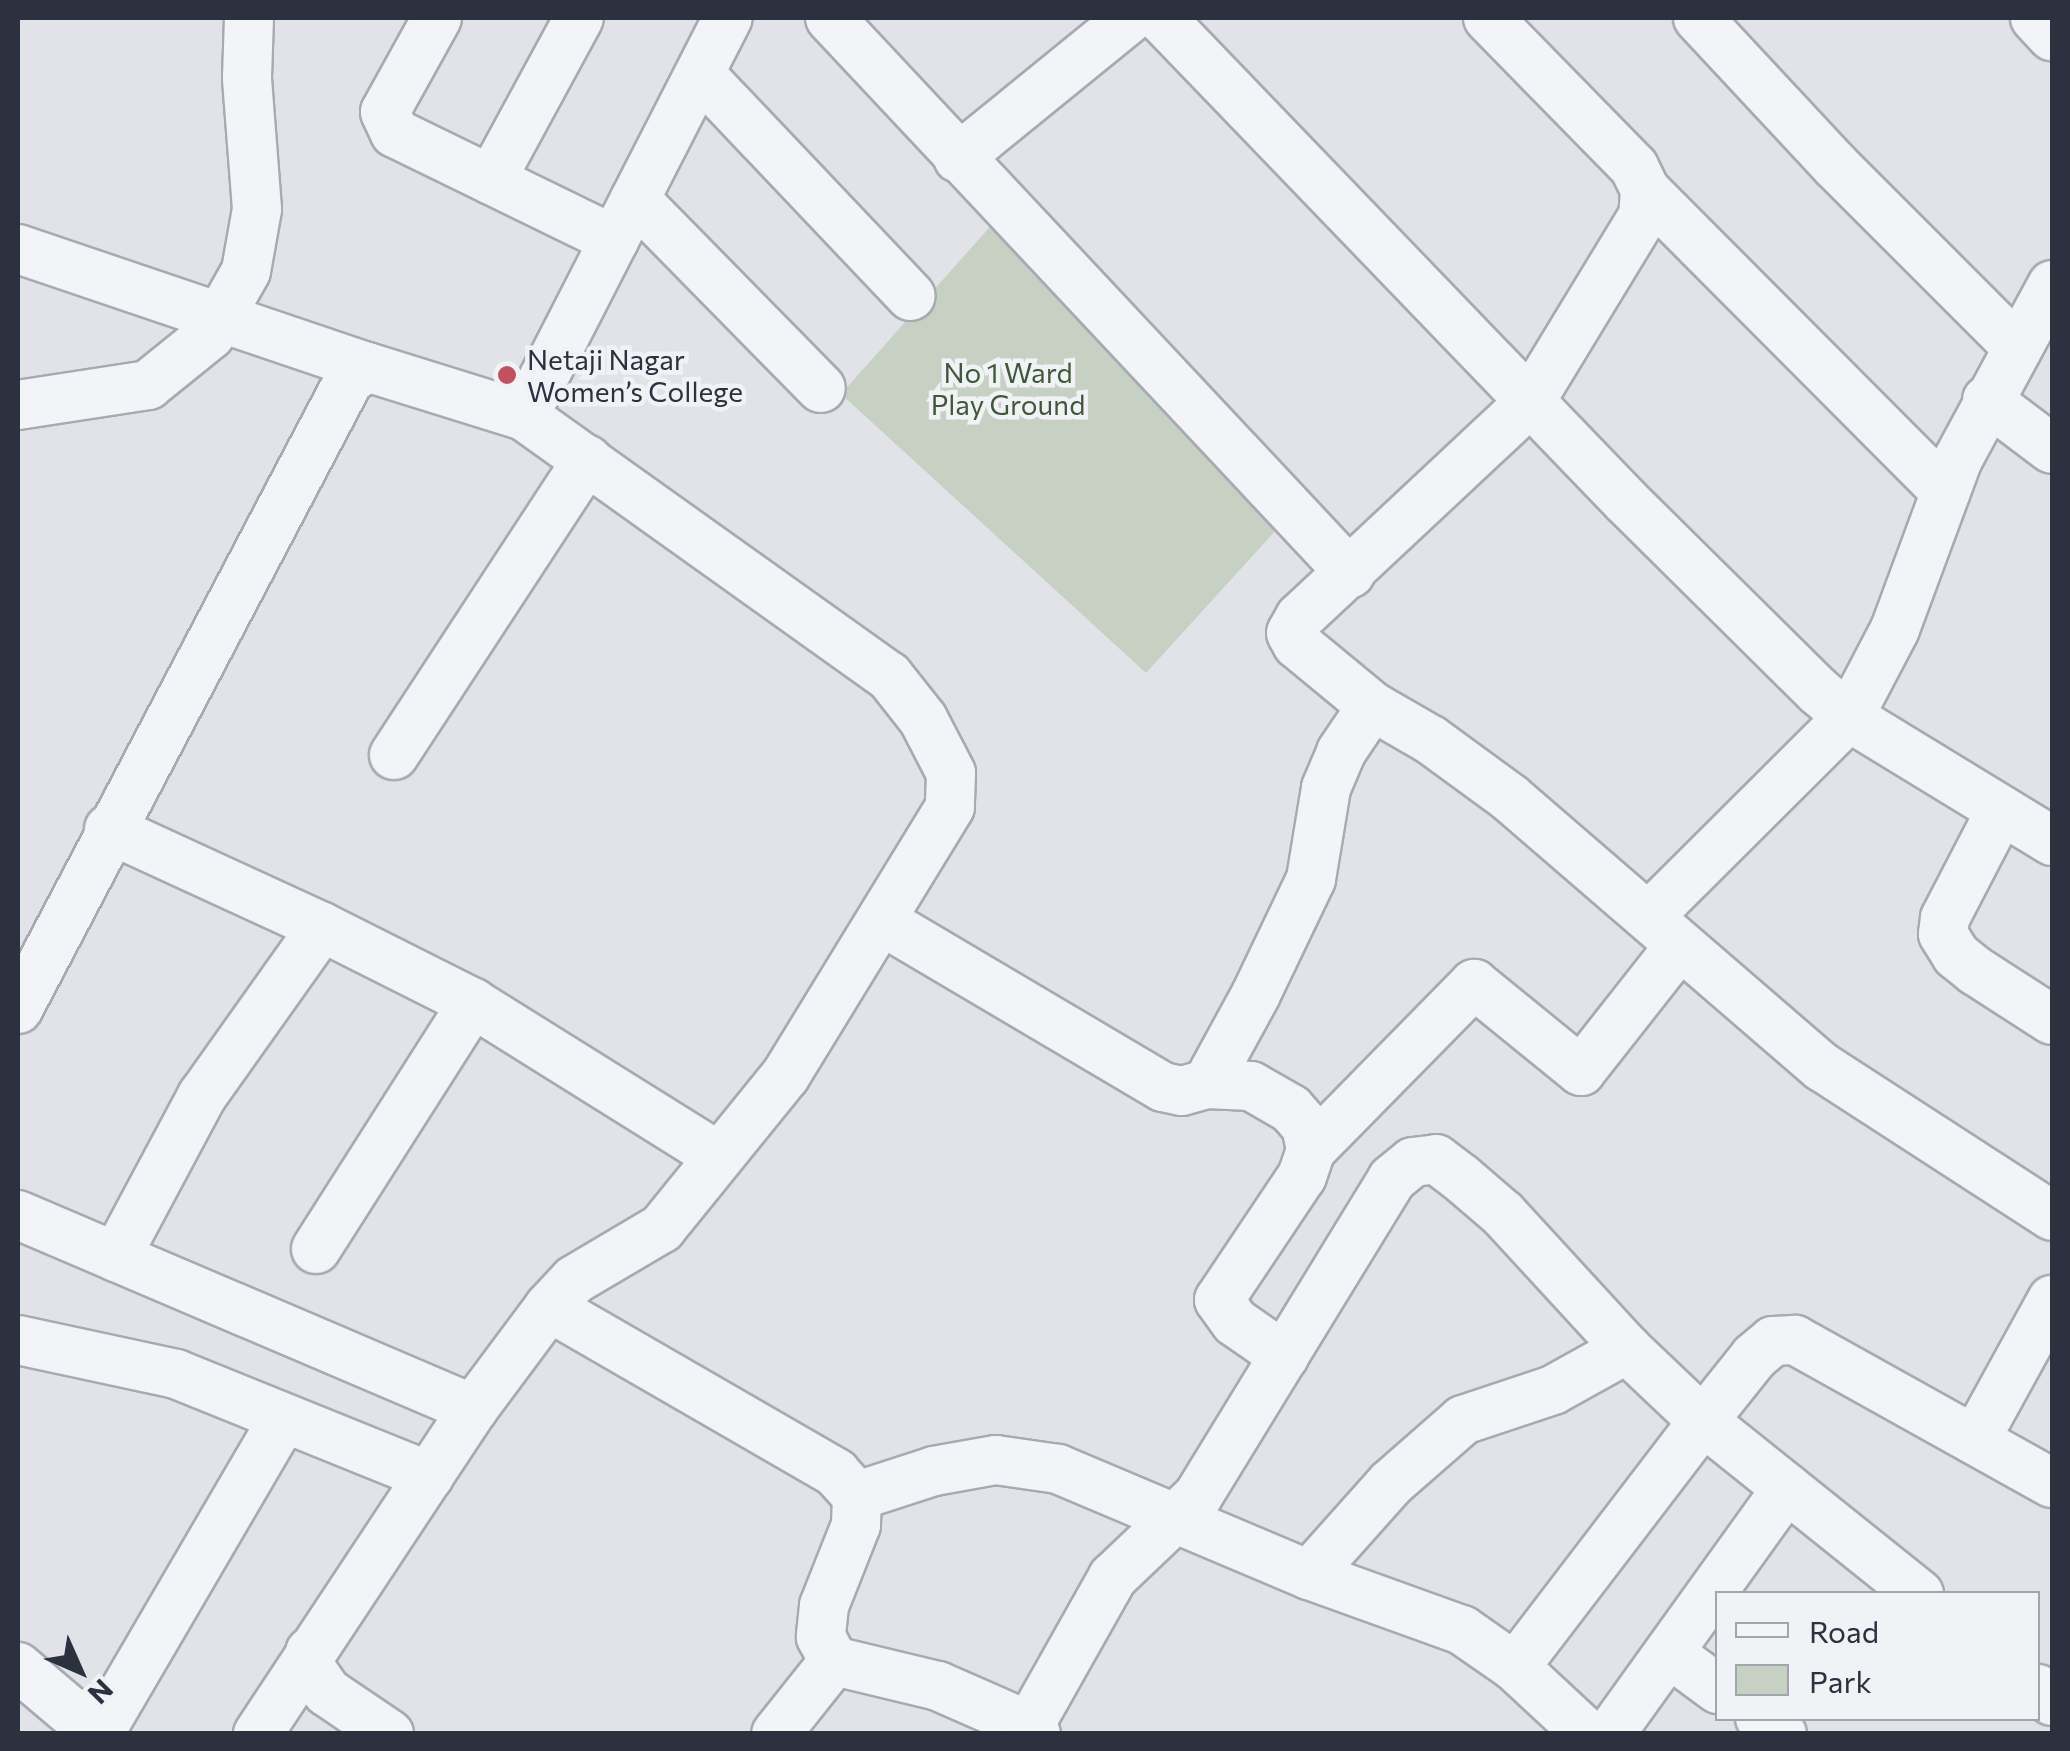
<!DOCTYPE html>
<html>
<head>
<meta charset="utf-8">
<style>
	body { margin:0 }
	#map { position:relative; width:2070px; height:1751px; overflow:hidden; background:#e1e3e8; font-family:Commissioner,sans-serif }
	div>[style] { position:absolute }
	.green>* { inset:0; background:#c6d1c3 }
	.roads { filter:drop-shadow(2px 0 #a7aab2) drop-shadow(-2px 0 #a7aab2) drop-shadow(0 2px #a7aab2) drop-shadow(0 -2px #a7aab2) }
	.street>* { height:48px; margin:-24px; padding:0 24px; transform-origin:24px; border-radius:24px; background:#f3f4f7 }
	.dots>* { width:28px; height:28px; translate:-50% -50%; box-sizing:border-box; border:5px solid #f0f2f6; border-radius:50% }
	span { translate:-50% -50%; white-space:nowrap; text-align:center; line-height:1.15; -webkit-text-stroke:9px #f0f2f6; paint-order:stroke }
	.poi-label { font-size:28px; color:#2b313e }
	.left { translate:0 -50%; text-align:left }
	.park-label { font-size:28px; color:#3e5839 }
	.frame { position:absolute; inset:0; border:20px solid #2b313e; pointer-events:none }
	.legend { position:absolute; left:1715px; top:1591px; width:325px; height:130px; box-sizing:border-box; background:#f0f2f6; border:2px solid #a1a5ac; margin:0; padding:12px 18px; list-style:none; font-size:30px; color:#2b313e }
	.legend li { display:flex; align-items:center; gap:20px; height:50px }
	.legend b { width:50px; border:2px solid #a1a5ac }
	.north { position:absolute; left:30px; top:1621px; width:100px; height:100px; -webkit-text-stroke:8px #f0f2f6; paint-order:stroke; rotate:135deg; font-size:28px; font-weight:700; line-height:40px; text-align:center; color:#2b313e }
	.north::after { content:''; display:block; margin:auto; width:35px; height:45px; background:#2b313e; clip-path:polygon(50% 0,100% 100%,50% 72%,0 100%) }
</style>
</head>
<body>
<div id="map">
	<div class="green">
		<div style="clip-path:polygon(1005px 210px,1286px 519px,1146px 673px,841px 394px)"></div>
	</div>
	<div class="roads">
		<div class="street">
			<div style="left:437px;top:18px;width:107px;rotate:119deg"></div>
			<div style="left:385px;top:112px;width:23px;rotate:65deg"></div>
			<div style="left:395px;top:133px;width:244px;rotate:26deg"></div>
			<div style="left:830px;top:18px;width:761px;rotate:46.86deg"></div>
			<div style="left:1161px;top:18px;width:670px;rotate:46.09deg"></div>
			<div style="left:1626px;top:501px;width:270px;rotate:44.7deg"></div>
			<div style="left:1818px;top:691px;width:40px;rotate:40deg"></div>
			<div style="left:1849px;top:717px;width:238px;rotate:31.4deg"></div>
			<div style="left:1488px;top:18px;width:209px;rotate:45.6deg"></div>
			<div style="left:1634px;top:167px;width:25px;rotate:64deg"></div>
			<div style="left:1645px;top:190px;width:26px;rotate:94deg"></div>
			<div style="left:1643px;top:216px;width:218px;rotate:121.3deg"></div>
			<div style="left:1530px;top:402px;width:315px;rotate:136.9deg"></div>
			<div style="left:1300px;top:617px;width:18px;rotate:119deg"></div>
			<div style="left:1291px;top:633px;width:13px;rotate:61deg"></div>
			<div style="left:1297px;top:644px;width:97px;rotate:39.6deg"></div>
			<div style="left:1372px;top:706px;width:68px;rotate:30deg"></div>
			<div style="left:1431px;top:740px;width:97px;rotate:36.2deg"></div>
			<div style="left:1509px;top:797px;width:413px;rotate:40.8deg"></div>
			<div style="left:1822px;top:1067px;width:274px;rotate:32.9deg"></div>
			<div style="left:1698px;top:18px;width:200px;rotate:47deg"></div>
			<div style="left:1834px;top:164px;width:260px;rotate:45deg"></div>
			<div style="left:2035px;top:18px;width:25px;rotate:47deg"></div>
			<div style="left:700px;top:74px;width:306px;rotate:46.5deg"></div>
			<div style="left:958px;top:158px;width:222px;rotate:-39.1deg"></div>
			<div style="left:491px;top:180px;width:184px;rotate:-61.5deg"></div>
			<div style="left:1645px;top:190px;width:426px;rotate:45.1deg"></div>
			<div style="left:635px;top:199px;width:265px;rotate:45.5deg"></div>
			<div style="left:18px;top:249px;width:368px;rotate:18.7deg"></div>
			<div style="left:1987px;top:400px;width:81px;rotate:37deg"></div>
			<div style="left:18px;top:405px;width:132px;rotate:-8.7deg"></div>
			<div style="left:148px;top:385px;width:80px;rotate:-38.9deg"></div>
			<div style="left:210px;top:335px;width:73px;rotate:-60.6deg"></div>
			<div style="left:246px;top:271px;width:63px;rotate:-79.9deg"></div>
			<div style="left:257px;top:209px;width:131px;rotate:-94.4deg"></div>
			<div style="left:247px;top:78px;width:60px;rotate:-88.1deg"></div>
			<div style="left:524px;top:416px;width:447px;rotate:-62.9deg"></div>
			<div style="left:394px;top:755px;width:353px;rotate:-56.8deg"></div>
			<div style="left:2001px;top:810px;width:122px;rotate:117.4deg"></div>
			<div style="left:1945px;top:918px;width:16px;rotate:97deg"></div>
			<div style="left:1943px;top:934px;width:25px;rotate:58deg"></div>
			<div style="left:1956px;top:955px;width:26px;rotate:39deg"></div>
			<div style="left:1976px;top:971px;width:90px;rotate:32.8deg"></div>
			<div style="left:109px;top:829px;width:234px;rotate:24.7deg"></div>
			<div style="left:322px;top:927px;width:169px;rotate:26.7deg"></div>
			<div style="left:473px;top:1003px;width:290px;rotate:32deg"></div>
			<div style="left:1650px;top:915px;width:281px;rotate:-44.9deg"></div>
			<div style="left:1849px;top:717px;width:99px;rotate:-62.4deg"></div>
			<div style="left:1895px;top:629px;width:179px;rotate:-69.7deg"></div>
			<div style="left:1957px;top:461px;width:200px;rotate:-61.6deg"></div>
			<div style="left:882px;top:921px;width:326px;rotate:30.6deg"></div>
			<div style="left:1163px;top:1087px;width:19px;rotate:12deg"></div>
			<div style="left:1182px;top:1091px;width:26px;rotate:-16deg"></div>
			<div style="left:1207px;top:1084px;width:44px;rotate:2.6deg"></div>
			<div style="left:1251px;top:1086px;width:46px;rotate:29.9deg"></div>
			<div style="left:1291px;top:1109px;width:23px;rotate:49deg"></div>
			<div style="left:1306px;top:1126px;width:25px;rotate:78deg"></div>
			<div style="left:1311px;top:1150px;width:28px;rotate:109deg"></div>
			<div style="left:1302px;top:1176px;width:149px;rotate:123.8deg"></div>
			<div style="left:1219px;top:1300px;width:27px;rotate:54deg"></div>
			<div style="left:1235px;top:1322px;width:60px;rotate:34.8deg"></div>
			<div style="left:18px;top:1009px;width:711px;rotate:-62.25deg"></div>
			<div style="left:349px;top:380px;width:22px;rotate:-36deg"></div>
			<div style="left:367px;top:367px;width:164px;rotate:17.3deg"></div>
			<div style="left:524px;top:416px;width:448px;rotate:35.5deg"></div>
			<div style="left:889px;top:676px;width:55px;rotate:51.7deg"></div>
			<div style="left:923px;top:719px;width:61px;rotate:62.6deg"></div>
			<div style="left:951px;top:773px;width:34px;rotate:92deg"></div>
			<div style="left:950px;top:807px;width:316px;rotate:121.5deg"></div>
			<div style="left:785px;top:1076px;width:196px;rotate:129deg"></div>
			<div style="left:662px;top:1228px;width:102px;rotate:149.4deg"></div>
			<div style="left:574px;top:1280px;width:37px;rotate:133deg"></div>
			<div style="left:549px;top:1307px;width:127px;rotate:126.7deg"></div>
			<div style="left:473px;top:1409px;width:390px;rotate:123.5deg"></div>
			<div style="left:1207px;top:1084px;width:102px;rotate:-61.4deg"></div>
			<div style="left:1256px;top:994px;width:127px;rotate:-64.4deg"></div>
			<div style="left:1311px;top:879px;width:92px;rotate:-80.6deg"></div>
			<div style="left:1326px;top:788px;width:39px;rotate:-67deg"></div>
			<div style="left:1341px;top:752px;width:55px;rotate:-56deg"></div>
			<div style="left:1311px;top:1150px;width:233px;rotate:-45.5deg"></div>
			<div style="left:1474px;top:984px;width:138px;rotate:39.1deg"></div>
			<div style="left:1581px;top:1071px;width:160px;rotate:-51.8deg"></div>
			<div style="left:18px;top:1215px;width:495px;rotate:23.1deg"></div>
			<div style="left:316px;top:1249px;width:292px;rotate:-57.5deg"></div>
			<div style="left:116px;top:1257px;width:183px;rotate:-61.9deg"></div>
			<div style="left:202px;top:1096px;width:207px;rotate:-54.6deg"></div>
			<div style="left:549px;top:1307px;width:332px;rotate:30deg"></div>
			<div style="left:836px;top:1473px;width:31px;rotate:48deg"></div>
			<div style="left:857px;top:1496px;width:29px;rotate:92deg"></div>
			<div style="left:856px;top:1525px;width:87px;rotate:111.6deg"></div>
			<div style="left:824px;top:1606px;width:31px;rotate:96deg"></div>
			<div style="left:821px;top:1637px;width:27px;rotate:62deg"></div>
			<div style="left:18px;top:1340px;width:162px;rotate:12.1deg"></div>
			<div style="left:176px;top:1374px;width:273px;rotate:22deg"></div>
			<div style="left:1975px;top:1440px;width:160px;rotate:-61.2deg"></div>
			<div style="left:857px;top:1496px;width:81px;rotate:-18deg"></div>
			<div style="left:934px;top:1471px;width:63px;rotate:-10.1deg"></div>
			<div style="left:996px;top:1460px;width:63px;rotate:8.3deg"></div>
			<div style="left:1058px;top:1469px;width:272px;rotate:22.9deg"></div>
			<div style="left:1309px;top:1575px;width:163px;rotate:19.8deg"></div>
			<div style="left:1462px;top:1630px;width:65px;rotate:34.9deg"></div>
			<div style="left:1515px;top:1667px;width:98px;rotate:42.9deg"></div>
			<div style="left:1309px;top:1575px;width:122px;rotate:-48.3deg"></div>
			<div style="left:1390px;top:1484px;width:97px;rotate:-41.2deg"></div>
			<div style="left:1463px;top:1420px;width:95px;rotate:-18.4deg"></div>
			<div style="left:1553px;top:1390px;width:85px;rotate:-29deg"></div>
			<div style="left:310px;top:1652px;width:17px;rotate:87deg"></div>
			<div style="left:311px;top:1669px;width:28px;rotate:55deg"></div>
			<div style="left:327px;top:1692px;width:75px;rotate:34.1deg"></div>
			<div style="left:1669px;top:1653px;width:61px;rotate:36.3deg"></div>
			<div style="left:18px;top:1667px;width:104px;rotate:40.3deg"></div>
			<div style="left:1515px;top:1667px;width:310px;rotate:-52.6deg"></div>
			<div style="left:1703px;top:1421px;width:82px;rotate:-51.4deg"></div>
			<div style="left:1754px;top:1357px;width:25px;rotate:-40deg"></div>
			<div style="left:1773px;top:1341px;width:22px;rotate:-3deg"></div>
			<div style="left:1795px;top:1340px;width:294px;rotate:29.1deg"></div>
			<div style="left:2038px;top:1689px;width:18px;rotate:41deg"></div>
			<div style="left:1760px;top:1718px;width:27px;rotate:36deg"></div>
			<div style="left:99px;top:1734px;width:365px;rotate:-59.7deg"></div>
			<div style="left:776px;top:1734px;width:93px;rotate:-51.5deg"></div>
			<div style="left:834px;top:1661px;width:107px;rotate:13.5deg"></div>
			<div style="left:938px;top:1686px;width:99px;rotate:23.7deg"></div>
			<div style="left:1036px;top:1734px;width:11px;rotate:-131deg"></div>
			<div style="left:1029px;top:1726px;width:171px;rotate:-60.6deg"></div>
			<div style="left:1113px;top:1577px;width:117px;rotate:-43.6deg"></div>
			<div style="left:1198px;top:1496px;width:372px;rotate:-58.5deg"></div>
			<div style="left:1392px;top:1179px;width:27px;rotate:-39deg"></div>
			<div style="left:1413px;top:1162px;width:23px;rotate:-7deg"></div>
			<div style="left:1436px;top:1159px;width:30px;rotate:37deg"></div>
			<div style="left:1460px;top:1177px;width:57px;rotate:40.7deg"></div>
			<div style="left:1503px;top:1214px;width:183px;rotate:47.4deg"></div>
			<div style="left:1627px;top:1349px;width:105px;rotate:43.5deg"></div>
			<div style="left:1703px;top:1421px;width:277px;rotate:38.7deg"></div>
			<div style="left:1610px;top:1734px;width:303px;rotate:-54.3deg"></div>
		</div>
	</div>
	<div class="dots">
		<div style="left:507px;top:375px;background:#c05260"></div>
	</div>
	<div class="poi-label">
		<span class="left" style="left:527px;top:375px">Netaji Nagar<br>Women’s College</span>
	</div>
	<div class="park-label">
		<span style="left:1008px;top:388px">No 1 Ward<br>Play Ground</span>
	</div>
	<div class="frame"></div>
	<ul class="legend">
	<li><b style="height:12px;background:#f3f4f7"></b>Road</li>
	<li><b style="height:28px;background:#c6d1c3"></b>Park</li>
	</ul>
	<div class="north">N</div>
</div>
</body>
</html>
